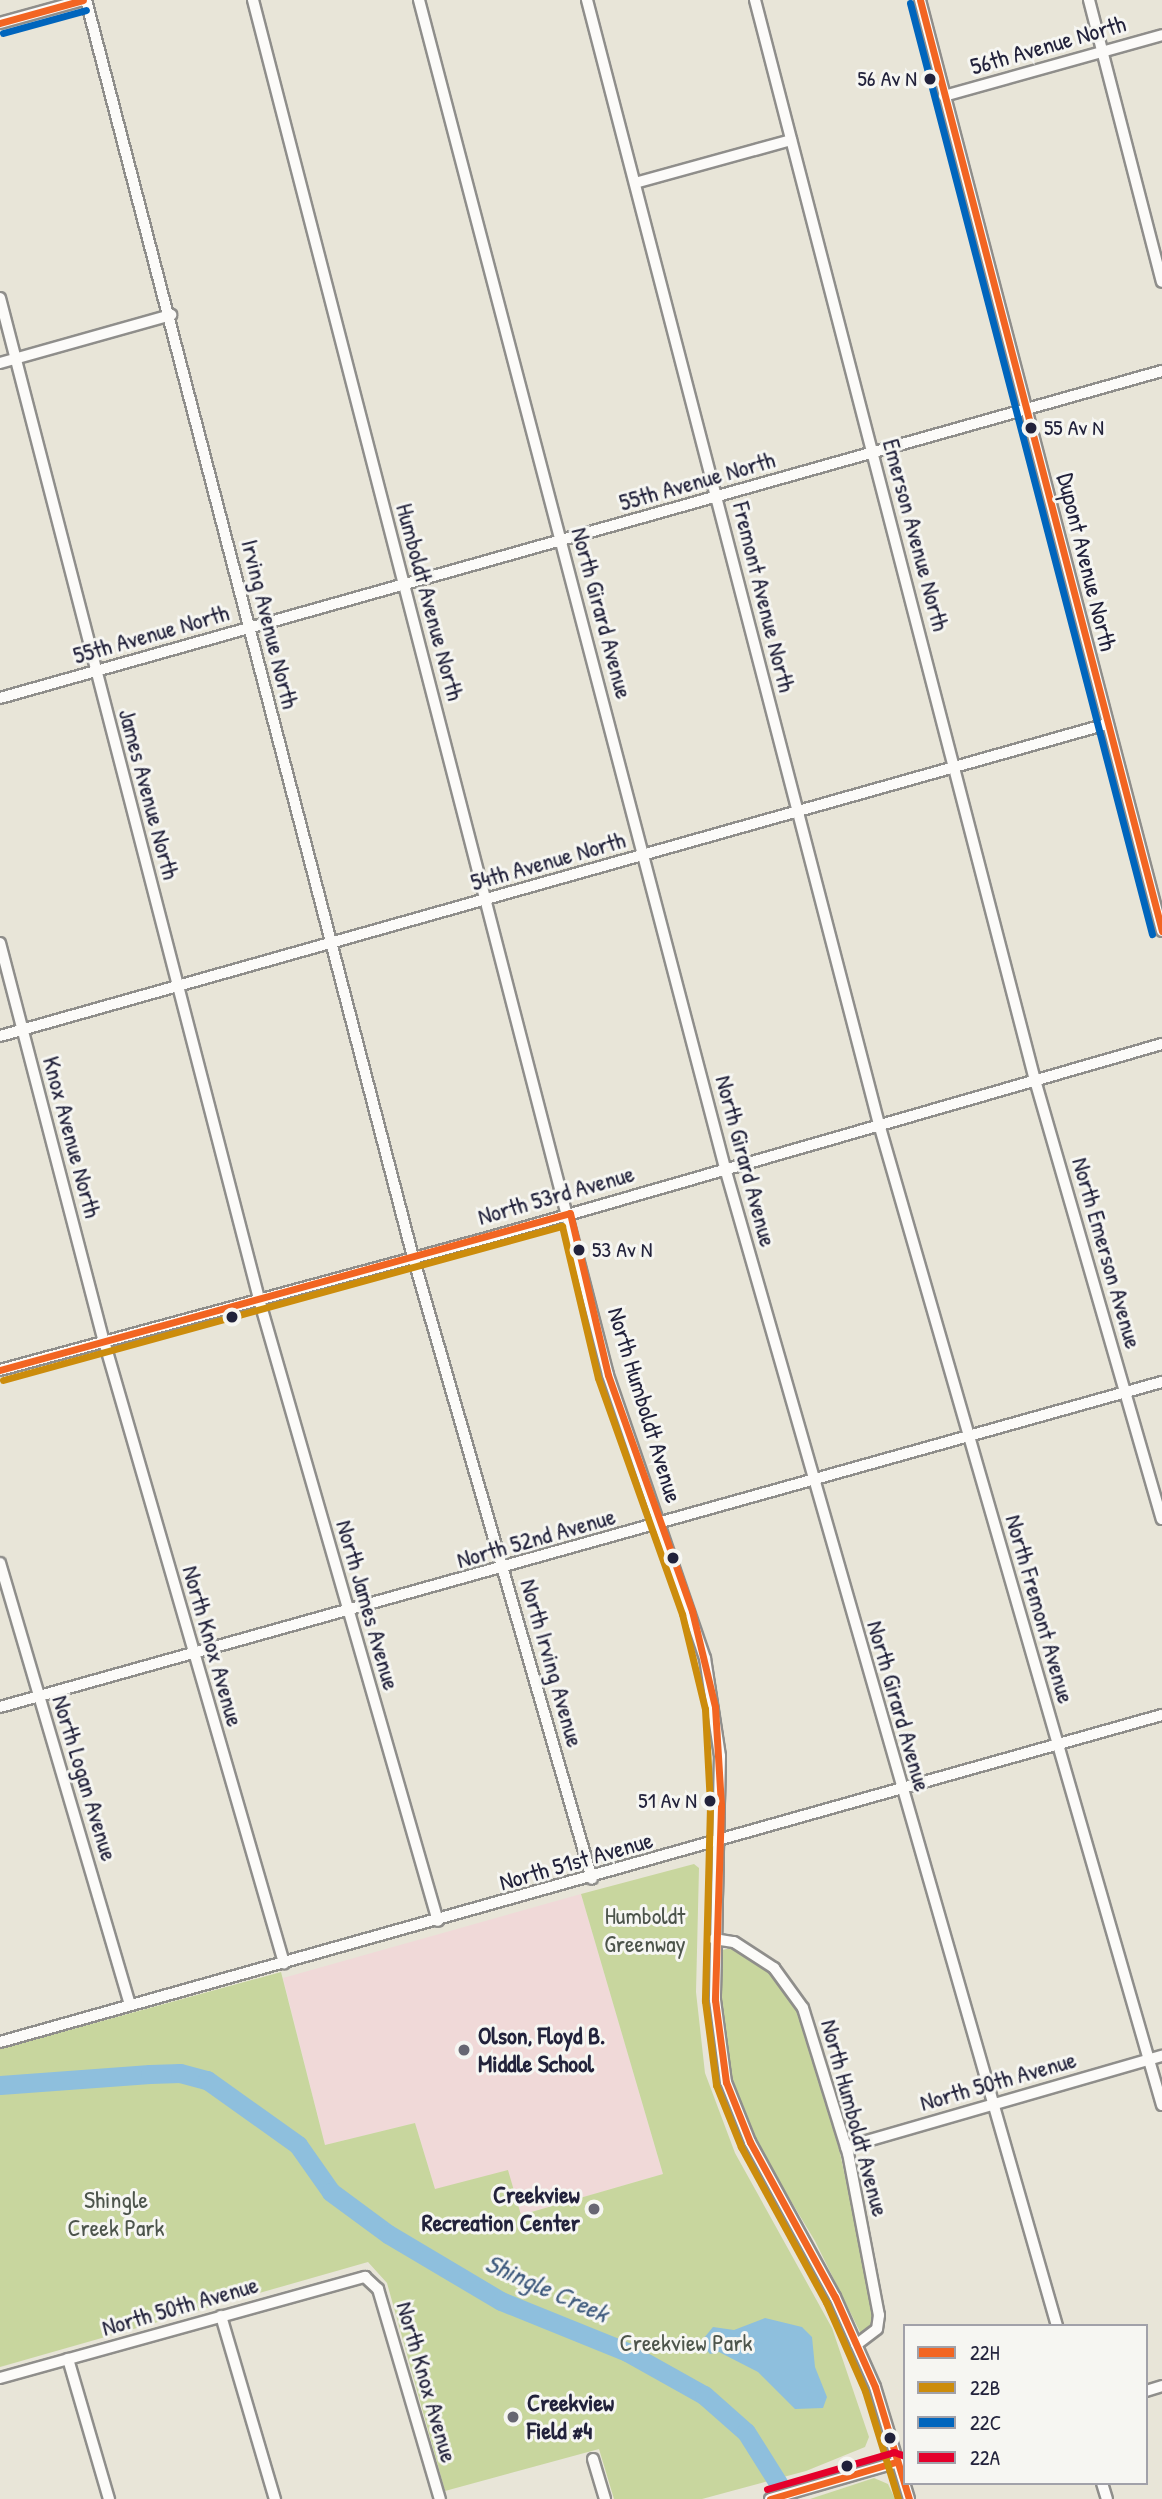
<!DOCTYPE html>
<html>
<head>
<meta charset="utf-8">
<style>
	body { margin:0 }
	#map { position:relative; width:1162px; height:2499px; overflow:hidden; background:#e8e5d8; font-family:"Patrick Hand",sans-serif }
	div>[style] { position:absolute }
	.built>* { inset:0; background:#f0d9d8 }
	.green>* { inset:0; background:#c8d69e }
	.water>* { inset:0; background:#8ebfdd }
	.river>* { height:19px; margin:-9.5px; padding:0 9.5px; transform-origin:9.5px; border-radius:9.5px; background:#8ebfdd }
	.roads { filter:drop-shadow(2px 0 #8f8e8b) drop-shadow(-2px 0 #8f8e8b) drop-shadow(0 2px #8f8e8b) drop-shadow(0 -2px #8f8e8b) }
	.minor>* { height:10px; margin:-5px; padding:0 5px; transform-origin:5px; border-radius:5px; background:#fcfbf9 }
	.bus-1>* { height:7px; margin:-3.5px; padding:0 3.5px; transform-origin:3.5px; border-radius:3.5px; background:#f26522 }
	.bus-2>* { height:7px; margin:-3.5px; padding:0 3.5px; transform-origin:3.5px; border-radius:3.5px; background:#cc8c0c }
	.bus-3>* { height:7px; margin:-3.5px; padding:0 3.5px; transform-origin:3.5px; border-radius:3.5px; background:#0065bd }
	.bus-4>* { height:7px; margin:-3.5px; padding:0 3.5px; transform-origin:3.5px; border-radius:3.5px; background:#e4002b }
	.dots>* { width:19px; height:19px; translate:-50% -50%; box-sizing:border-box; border:4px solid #f6f6f2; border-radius:50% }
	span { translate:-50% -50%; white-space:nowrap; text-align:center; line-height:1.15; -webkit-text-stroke:6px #f6f6f2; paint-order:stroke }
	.bus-label { font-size:22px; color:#22223b }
	.right { translate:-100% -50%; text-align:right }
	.left { translate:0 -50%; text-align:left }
	.street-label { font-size:24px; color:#22223b }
	.park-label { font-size:24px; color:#4c544b }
	.poi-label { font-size:24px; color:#22223b; font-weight:700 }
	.water-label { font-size:26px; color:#3e5a7d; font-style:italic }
	.legend { position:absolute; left:903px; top:2324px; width:245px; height:161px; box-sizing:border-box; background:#f6f6f2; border:2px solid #a1a1a9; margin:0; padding:9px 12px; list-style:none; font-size:21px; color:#22223b }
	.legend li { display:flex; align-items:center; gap:14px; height:35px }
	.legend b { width:35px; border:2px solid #a1a1a9 }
</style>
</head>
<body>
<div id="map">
	<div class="built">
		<div style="clip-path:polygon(581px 1894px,663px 2174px,521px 2215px,435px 2189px,415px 2123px,325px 2145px,283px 1978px)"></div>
	</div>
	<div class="green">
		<div style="clip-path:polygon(694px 1864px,699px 1868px,696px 1992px,705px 2073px,735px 2153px,832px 2328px,869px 2437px,865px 2447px,806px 2471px,702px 2499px,614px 2499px,599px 2449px,445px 2491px,387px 2283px,368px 2262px,0 2367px,0 2049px,281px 1972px,325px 2145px,415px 2123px,435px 2189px,508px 2170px,521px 2215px,663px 2174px,581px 1894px)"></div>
		<div style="clip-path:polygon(730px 1948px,771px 1970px,794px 2004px,812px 2051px,830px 2107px,874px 2310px,873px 2322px,861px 2334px,815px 2241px,752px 2136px,733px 2086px,718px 2002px,719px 1951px)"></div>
		<div style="clip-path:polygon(874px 2478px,888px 2484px,895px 2499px,810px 2499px)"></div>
	</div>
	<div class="water">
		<div style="clip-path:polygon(765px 2318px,802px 2327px,812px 2337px,815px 2367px,827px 2397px,823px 2408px,795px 2409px,758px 2372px,719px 2352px,710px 2354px,705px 2348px,704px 2338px,713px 2327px,734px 2330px)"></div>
	</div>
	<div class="river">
		<div style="left:0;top:2085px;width:150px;rotate:-4.2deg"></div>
		<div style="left:150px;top:2074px;width:30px;rotate:-2deg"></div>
		<div style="left:180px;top:2073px;width:28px;rotate:15deg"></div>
		<div style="left:207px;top:2080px;width:112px;rotate:35.5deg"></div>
		<div style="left:298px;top:2145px;width:57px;rotate:54.9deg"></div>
		<div style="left:331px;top:2192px;width:71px;rotate:36.4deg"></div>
		<div style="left:388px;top:2234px;width:131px;rotate:30.7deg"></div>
		<div style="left:501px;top:2301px;width:136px;rotate:22deg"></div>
		<div style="left:627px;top:2352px;width:88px;rotate:29.2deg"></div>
		<div style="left:704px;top:2395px;width:56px;rotate:41.4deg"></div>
		<div style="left:746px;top:2432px;width:79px;rotate:57.9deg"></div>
	</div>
	<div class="roads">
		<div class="minor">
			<div style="left:86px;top:0;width:1299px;rotate:75.42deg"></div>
			<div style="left:413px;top:1257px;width:647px;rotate:73.95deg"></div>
			<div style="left:253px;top:0;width:1420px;rotate:75.52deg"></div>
			<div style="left:608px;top:1375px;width:299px;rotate:71.1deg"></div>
			<div style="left:705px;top:1658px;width:99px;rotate:81.3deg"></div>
			<div style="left:720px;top:1756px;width:244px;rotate:91.2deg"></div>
			<div style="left:715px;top:2000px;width:83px;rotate:82.4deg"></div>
			<div style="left:726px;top:2082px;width:65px;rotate:68.2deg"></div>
			<div style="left:750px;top:2142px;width:177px;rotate:61.3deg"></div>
			<div style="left:835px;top:2297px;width:98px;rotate:66deg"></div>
			<div style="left:875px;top:2387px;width:117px;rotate:73.1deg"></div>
			<div style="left:419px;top:0;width:1207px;rotate:75.32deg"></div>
			<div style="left:725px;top:1168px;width:1205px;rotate:74deg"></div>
			<div style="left:587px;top:0;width:1161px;rotate:75.44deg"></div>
			<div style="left:879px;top:1124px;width:1021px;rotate:73.91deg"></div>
			<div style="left:755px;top:0;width:1116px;rotate:75.47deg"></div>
			<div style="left:1035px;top:1080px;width:457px;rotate:73.9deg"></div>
			<div style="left:920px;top:0;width:962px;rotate:75.43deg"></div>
			<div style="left:1089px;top:0;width:291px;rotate:75.5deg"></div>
			<div style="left:0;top:23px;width:86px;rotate:-15.5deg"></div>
			<div style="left:944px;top:96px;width:226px;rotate:-15.6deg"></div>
			<div style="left:635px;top:183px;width:162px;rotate:-15.4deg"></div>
			<div style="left:0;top:298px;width:1034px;rotate:75.49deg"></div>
			<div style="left:259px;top:1299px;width:647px;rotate:73.95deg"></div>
			<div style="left:0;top:363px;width:178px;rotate:-15.7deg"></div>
			<div style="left:0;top:698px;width:1207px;rotate:-15.72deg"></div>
			<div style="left:0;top:943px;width:411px;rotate:75.4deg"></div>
			<div style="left:104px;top:1341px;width:648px;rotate:73.86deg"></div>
			<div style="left:0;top:1036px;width:1150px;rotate:-15.74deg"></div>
			<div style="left:0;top:1370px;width:509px;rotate:-15.16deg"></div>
			<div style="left:491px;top:1237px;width:698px;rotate:-16.05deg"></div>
			<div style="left:0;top:1563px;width:460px;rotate:73.6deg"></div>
			<div style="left:0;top:1707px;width:1207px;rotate:-15.63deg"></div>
			<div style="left:714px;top:1939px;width:20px;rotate:9deg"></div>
			<div style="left:734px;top:1942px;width:48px;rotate:33deg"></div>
			<div style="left:774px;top:1968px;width:49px;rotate:54.1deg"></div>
			<div style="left:803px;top:2008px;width:152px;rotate:72.8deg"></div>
			<div style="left:848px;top:2153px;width:165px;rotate:79.2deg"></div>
			<div style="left:879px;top:2315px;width:14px;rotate:98deg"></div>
			<div style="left:877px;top:2329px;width:26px;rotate:143deg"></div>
			<div style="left:0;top:2042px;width:1207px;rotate:-15.72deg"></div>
			<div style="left:846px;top:2147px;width:329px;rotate:-16.1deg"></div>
			<div style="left:221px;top:2316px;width:191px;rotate:73.6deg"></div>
			<div style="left:68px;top:2359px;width:146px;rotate:73.7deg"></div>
			<div style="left:0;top:2378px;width:379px;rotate:-15.5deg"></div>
			<div style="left:365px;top:2277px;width:18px;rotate:43deg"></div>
			<div style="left:378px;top:2289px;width:219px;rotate:73.6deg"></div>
			<div style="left:1146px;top:2391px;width:17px;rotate:-17deg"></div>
			<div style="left:593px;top:2459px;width:42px;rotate:73.3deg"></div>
			<div style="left:1102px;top:2483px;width:17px;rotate:73deg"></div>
			<div style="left:770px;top:2499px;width:141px;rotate:-16.1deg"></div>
		</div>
	</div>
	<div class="bus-1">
		<div style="left:920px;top:0;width:962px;rotate:75.43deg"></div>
		<div style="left:0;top:23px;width:86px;rotate:-15.5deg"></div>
		<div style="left:0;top:1370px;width:591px;rotate:-15.4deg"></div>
		<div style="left:570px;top:1213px;width:166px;rotate:76.8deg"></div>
		<div style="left:608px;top:1375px;width:251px;rotate:70.4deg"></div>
		<div style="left:692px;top:1611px;width:99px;rotate:76.5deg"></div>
		<div style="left:715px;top:1707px;width:99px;rotate:86.5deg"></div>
		<div style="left:721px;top:1806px;width:194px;rotate:91.8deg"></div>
		<div style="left:715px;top:2000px;width:83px;rotate:82.4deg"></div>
		<div style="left:726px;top:2082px;width:65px;rotate:68.2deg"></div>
		<div style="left:750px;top:2142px;width:177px;rotate:61.3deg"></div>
		<div style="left:835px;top:2297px;width:98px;rotate:66deg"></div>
		<div style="left:875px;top:2387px;width:117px;rotate:73.1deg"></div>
		<div style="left:770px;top:2499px;width:131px;rotate:-16.4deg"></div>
	</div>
	<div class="bus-2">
		<div style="left:3px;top:1380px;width:580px;rotate:-15.4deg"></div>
		<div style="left:562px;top:1226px;width:156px;rotate:76.7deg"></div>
		<div style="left:598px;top:1378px;width:251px;rotate:70.4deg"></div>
		<div style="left:682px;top:1614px;width:98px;rotate:76.4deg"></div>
		<div style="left:705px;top:1709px;width:97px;rotate:87deg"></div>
		<div style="left:710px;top:1806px;width:195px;rotate:91.5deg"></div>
		<div style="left:705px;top:2001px;width:85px;rotate:82.5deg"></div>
		<div style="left:716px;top:2085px;width:67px;rotate:68deg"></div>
		<div style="left:741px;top:2147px;width:177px;rotate:61.3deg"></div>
		<div style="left:826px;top:2302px;width:97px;rotate:66.3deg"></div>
		<div style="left:865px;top:2391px;width:113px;rotate:73deg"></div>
	</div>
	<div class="bus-3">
		<div style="left:910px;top:3px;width:962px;rotate:75.43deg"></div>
		<div style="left:3px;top:33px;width:86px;rotate:-15.5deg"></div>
	</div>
	<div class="bus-4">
		<div style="left:767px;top:2489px;width:132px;rotate:-16.2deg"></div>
		<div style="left:894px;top:2452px;width:12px;rotate:20deg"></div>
	</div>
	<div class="dots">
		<div style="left:930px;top:79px;background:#22223b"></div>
		<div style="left:1031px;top:428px;background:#22223b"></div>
		<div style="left:579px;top:1250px;background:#22223b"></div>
		<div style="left:232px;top:1317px;background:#22223b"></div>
		<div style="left:673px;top:1558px;background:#22223b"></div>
		<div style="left:710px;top:1801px;background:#22223b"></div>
		<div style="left:464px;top:2050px;background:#676672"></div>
		<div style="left:594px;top:2209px;background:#676672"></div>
		<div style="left:513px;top:2417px;background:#676672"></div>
		<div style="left:890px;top:2438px;background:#22223b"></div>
		<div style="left:847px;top:2466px;background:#22223b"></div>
	</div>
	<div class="bus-label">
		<span class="right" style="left:917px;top:79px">56 Av N</span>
		<span class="left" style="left:1044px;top:428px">55 Av N</span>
		<span class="left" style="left:592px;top:1250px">53 Av N</span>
		<span class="right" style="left:697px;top:1801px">51 Av N</span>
	</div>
	<div class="street-label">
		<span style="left:1048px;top:45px;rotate:-16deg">56th Avenue North</span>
		<span style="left:697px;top:481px;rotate:-16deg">55th Avenue North</span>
		<span style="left:916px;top:535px;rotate:75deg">Emerson Avenue North</span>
		<span style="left:1087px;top:562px;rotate:76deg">Dupont Avenue North</span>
		<span style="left:764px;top:597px;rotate:76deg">Fremont Avenue North</span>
		<span style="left:430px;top:602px;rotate:75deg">Humboldt Avenue North</span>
		<span style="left:602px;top:613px;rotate:75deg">North Girard Avenue</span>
		<span style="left:270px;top:624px;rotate:76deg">Irving Avenue North</span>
		<span style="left:151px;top:634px;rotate:-16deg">55th Avenue North</span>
		<span style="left:149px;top:794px;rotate:75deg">James Avenue North</span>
		<span style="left:548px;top:861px;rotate:-16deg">54th Avenue North</span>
		<span style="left:72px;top:1137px;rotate:75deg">Knox Avenue North</span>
		<span style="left:746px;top:1161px;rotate:75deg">North Girard Avenue</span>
		<span style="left:556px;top:1195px;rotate:-16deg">North 53rd Avenue</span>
		<span style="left:1107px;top:1253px;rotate:74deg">North Emerson Avenue</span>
		<span style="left:645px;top:1405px;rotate:73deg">North Humboldt Avenue</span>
		<span style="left:536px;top:1538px;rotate:-16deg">North 52nd Avenue</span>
		<span style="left:368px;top:1605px;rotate:74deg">North James Avenue</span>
		<span style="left:1040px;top:1609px;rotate:74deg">North Fremont Avenue</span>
		<span style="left:213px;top:1646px;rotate:74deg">North Knox Avenue</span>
		<span style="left:552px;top:1663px;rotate:74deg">North Irving Avenue</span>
		<span style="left:899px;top:1706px;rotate:74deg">North Girard Avenue</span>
		<span style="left:85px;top:1778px;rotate:73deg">North Logan Avenue</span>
		<span style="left:576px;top:1861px;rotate:-16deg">North 51st Avenue</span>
		<span style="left:998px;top:2081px;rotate:-16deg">North 50th Avenue</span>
		<span style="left:855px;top:2118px;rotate:75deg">North Humboldt Avenue</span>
		<span style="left:180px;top:2306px;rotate:-16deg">North 50th Avenue</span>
		<span style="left:427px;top:2382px;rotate:74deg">North Knox Avenue</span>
	</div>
	<div class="park-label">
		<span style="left:645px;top:1930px">Humboldt<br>Greenway</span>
		<span style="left:116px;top:2214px">Shingle<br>Creek Park</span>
		<span style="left:686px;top:2343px">Creekview Park</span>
	</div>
	<div class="poi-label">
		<span class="left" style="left:478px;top:2050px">Olson, Floyd B.<br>Middle School</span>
		<span class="right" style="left:580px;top:2209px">Creekview<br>Recreation Center</span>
		<span class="left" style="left:527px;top:2417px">Creekview<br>Field #4</span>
	</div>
	<div class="water-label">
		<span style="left:547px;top:2288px;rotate:24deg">Shingle Creek</span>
	</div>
	<ul class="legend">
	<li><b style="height:9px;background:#f26522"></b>22H</li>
	<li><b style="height:9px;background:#cc8c0c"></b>22B</li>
	<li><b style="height:9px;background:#0065bd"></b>22C</li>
	<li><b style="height:9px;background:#e4002b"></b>22A</li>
	</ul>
</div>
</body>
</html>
